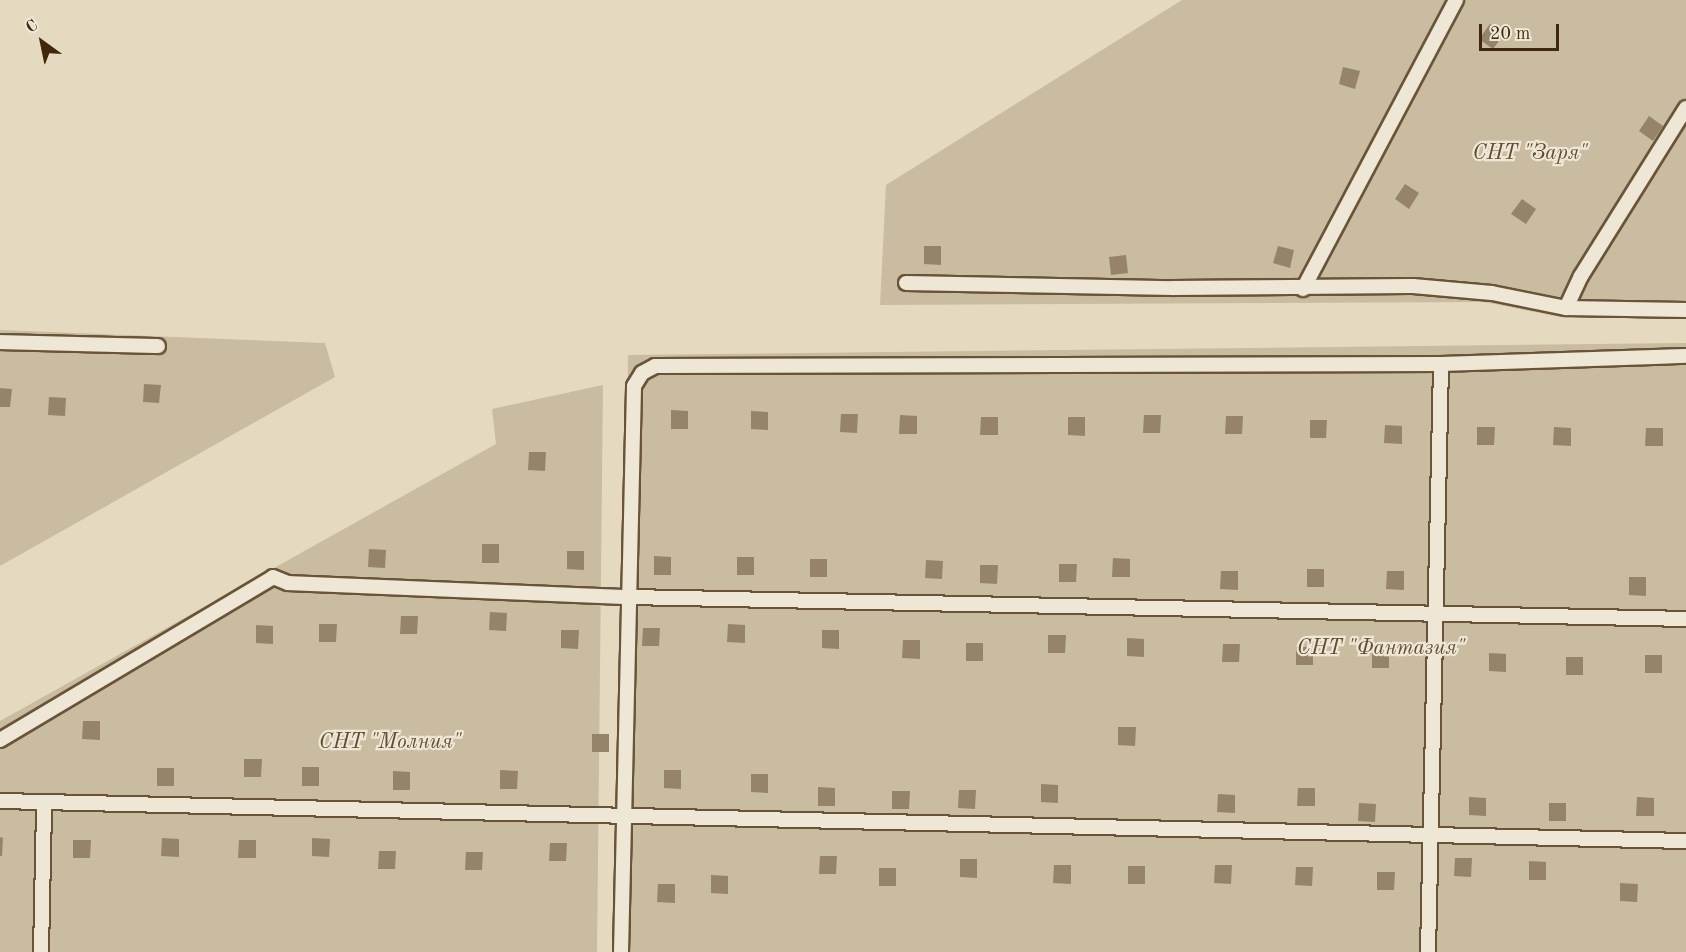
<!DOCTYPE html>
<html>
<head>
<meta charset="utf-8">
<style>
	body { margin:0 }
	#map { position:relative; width:1686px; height:952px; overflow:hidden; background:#e5dabf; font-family:"Old Standard TT",serif }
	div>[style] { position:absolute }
	.green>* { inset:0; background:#c9bca0 }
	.building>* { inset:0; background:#968469 }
	.roads { filter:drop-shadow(2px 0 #6a5438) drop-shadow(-2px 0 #6a5438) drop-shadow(0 2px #6a5438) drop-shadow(0 -2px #6a5438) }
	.lane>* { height:14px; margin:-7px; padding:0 7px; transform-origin:7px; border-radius:7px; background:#eee7d5 }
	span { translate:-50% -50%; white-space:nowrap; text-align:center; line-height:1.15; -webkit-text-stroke:4.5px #eee7d5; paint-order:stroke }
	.park-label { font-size:21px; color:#634c30; font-style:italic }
	.north { position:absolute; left:12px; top:12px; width:60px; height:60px; -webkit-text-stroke:4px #eee7d5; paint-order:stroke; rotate:327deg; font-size:16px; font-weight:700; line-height:24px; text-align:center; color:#41270b }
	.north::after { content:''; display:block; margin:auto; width:21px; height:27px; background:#41270b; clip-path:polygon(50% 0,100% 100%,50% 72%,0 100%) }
	.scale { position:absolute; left:1479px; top:24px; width:80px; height:27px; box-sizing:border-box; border:3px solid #41270b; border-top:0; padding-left:8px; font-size:18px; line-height:21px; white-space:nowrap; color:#41270b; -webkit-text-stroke:4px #eee7d5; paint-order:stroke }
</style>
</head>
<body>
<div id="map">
	<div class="green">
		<div style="clip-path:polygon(1182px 0,1686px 0,1686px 318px,1560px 317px,1484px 302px,880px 305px,886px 185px)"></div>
		<div style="clip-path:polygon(0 330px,325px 343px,335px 377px,0 566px)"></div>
		<div style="clip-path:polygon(1686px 343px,1686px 952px,621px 952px,628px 355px)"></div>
		<div style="clip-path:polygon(603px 385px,597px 952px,0 952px,0 721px,496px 444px,492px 409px)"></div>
	</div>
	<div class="building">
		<div style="clip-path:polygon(1490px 24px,1504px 34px,1493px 49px,1479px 39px)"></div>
		<div style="clip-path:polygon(1343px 67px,1360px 71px,1355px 89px,1339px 84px)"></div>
		<div style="clip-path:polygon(1649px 116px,1663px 126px,1653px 141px,1639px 131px)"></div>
		<div style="clip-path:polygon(1405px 184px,1419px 193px,1409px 209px,1395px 199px)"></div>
		<div style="clip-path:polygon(1522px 199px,1536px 209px,1526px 224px,1511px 214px)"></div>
		<div style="clip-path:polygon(924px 246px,941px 246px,941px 265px,924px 264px)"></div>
		<div style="clip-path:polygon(1278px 246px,1294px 250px,1290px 268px,1273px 263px)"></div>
		<div style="clip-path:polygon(1126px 255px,1128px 273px,1111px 275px,1109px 257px)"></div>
		<div style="clip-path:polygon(144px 384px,161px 385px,159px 403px,143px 402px)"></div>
		<div style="clip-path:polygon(0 388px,12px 389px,10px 407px,0 407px)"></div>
		<div style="clip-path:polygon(49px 397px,66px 398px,65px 416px,48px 415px)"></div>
		<div style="clip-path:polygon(671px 410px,688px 411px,688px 429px,671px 429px)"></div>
		<div style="clip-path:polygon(751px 411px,768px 412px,768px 430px,751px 429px)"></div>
		<div style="clip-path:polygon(841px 414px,858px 414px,857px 433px,840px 432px)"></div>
		<div style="clip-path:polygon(900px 415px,917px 416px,917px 434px,899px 434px)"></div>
		<div style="clip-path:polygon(1144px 415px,1161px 415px,1160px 433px,1143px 433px)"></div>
		<div style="clip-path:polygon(1226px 416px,1243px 416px,1242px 434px,1225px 434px)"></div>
		<div style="clip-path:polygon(981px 417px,998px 417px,998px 435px,980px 435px)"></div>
		<div style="clip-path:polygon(1068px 417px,1085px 417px,1085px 436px,1068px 435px)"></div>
		<div style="clip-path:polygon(1310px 420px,1327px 420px,1326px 438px,1310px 438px)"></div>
		<div style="clip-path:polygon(1385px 425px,1402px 426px,1402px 444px,1384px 443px)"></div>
		<div style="clip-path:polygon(1477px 427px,1495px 427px,1494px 445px,1477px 445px)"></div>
		<div style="clip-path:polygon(1554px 427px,1571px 428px,1571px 446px,1553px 445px)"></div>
		<div style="clip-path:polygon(1646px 428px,1663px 428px,1663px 446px,1645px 446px)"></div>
		<div style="clip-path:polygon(529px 452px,546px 452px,545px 471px,528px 470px)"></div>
		<div style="clip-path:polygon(482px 544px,499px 544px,499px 563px,482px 563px)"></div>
		<div style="clip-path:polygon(369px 549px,386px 550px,385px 568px,368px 567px)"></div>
		<div style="clip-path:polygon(567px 551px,584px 551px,584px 570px,567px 569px)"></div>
		<div style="clip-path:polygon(654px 556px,671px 557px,671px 575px,654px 575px)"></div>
		<div style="clip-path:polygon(737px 557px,754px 557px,754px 575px,737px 575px)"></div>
		<div style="clip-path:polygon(1113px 558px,1130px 559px,1130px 577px,1112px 577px)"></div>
		<div style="clip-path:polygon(810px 559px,827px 559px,827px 577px,810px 577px)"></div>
		<div style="clip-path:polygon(926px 560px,943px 561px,942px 579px,925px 578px)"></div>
		<div style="clip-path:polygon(1059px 564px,1077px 564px,1076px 582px,1059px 582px)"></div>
		<div style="clip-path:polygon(980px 565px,998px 565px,997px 584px,980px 583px)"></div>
		<div style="clip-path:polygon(1307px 569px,1324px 569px,1324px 587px,1307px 587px)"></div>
		<div style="clip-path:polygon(1221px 571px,1238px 571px,1238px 590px,1220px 589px)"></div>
		<div style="clip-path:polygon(1387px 571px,1404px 571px,1404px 590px,1386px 589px)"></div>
		<div style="clip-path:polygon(1629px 577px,1646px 577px,1646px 596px,1629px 595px)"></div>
		<div style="clip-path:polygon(490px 612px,507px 613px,506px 631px,489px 630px)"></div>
		<div style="clip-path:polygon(401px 616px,418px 616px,417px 634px,400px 634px)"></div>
		<div style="clip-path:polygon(319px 624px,337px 624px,336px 642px,319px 642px)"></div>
		<div style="clip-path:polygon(728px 624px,745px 625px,745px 643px,727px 642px)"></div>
		<div style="clip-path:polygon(256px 625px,273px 626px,273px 644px,256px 643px)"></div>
		<div style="clip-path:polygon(643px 628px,660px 628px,659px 646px,642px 646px)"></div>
		<div style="clip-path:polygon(561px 630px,579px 630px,578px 649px,561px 648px)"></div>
		<div style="clip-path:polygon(822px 630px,839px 630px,839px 649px,822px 648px)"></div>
		<div style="clip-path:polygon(1048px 635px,1066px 635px,1065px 653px,1048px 653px)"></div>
		<div style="clip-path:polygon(1127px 638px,1144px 639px,1144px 657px,1127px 656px)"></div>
		<div style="clip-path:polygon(903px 640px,920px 640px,920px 659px,902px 658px)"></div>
		<div style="clip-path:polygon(966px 643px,983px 643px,983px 661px,966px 661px)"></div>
		<div style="clip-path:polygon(1223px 644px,1240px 644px,1239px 662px,1222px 662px)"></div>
		<div style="clip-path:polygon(1296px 647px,1313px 647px,1313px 665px,1296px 665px)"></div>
		<div style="clip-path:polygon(1372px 650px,1389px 650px,1389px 668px,1372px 668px)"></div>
		<div style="clip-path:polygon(1489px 653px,1506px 654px,1506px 672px,1489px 671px)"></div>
		<div style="clip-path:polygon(1645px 655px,1662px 655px,1662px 673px,1645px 673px)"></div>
		<div style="clip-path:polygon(1566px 657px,1583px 657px,1583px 675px,1566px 675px)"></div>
		<div style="clip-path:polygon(83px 721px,100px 721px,100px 740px,82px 739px)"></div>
		<div style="clip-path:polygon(1118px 727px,1136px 727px,1135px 746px,1118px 745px)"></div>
		<div style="clip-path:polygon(592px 734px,609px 734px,609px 752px,592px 752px)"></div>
		<div style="clip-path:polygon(244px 759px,262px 759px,261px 777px,244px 777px)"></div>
		<div style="clip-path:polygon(302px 767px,319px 767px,319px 786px,302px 786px)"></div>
		<div style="clip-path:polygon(157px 768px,174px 768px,174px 786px,157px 786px)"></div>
		<div style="clip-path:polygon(500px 770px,518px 771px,517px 789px,500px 789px)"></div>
		<div style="clip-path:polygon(664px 770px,681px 770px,681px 789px,664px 788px)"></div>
		<div style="clip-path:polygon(393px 771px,410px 772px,410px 790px,393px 790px)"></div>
		<div style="clip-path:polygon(751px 774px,768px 774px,768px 793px,751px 792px)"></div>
		<div style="clip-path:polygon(1041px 784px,1058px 785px,1058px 803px,1041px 802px)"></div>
		<div style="clip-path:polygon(818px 787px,835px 788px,835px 806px,818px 806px)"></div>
		<div style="clip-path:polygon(1298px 788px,1315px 788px,1315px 806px,1297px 806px)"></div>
		<div style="clip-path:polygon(959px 790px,976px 790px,975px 809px,958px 808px)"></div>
		<div style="clip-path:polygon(892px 791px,910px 791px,909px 809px,892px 809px)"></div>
		<div style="clip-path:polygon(1218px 794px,1235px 795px,1235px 813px,1217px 812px)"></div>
		<div style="clip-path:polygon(1469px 797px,1486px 798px,1486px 816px,1469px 815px)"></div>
		<div style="clip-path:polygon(1637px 797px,1654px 798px,1654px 816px,1636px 816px)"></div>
		<div style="clip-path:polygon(1359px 803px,1376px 804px,1375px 822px,1358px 821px)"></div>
		<div style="clip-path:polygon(1549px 803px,1566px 803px,1566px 821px,1549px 821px)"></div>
		<div style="clip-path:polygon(0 837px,3px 838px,2px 856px,0 856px)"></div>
		<div style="clip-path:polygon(162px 838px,179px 839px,179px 857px,161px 856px)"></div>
		<div style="clip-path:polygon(312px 838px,330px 839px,329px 857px,312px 856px)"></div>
		<div style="clip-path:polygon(73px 840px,91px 840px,90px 858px,73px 858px)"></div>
		<div style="clip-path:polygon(239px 840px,256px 840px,256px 858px,238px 858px)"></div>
		<div style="clip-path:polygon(550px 843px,567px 843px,566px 861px,549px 861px)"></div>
		<div style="clip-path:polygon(379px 851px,396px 851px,395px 869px,378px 869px)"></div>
		<div style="clip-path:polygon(466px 852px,483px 852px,482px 870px,465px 870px)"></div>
		<div style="clip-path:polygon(820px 856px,837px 856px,836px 874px,819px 874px)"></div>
		<div style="clip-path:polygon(1455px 858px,1472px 858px,1471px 877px,1454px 876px)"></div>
		<div style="clip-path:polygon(960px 859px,977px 859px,977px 878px,960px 877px)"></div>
		<div style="clip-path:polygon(1529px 861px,1546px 862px,1546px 880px,1529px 880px)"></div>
		<div style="clip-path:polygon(1054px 865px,1071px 865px,1071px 884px,1053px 883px)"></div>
		<div style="clip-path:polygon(1215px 865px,1232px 865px,1231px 884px,1214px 883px)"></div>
		<div style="clip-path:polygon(1128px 866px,1145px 866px,1145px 884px,1128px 884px)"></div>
		<div style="clip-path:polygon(1296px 867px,1313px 867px,1312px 886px,1295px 885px)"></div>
		<div style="clip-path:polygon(879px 868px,896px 868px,896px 886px,879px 886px)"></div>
		<div style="clip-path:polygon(1377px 872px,1395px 872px,1394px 890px,1377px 890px)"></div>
		<div style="clip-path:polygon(711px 875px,728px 876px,728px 894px,711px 893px)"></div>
		<div style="clip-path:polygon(1620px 883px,1638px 884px,1637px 902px,1620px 901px)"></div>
		<div style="clip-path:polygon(658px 884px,675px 884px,675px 903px,657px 902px)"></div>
	</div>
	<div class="roads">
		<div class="lane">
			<div style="left:906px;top:283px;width:267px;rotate:1.1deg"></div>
			<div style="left:1173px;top:288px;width:240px;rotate:-0.5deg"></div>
			<div style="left:1413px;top:286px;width:79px;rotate:5.1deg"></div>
			<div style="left:1492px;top:293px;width:76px;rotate:11.5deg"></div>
			<div style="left:1566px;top:308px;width:120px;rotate:1deg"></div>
			<div style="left:1303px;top:289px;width:327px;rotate:-62.1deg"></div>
			<div style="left:1566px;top:308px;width:35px;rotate:-65deg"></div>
			<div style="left:1581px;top:276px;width:198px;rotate:-58deg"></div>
			<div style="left:0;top:342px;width:158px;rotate:1.5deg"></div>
			<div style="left:0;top:740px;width:318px;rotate:-30.8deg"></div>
			<div style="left:273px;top:577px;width:16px;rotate:22deg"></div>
			<div style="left:288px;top:583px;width:341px;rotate:2.4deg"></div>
			<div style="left:629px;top:597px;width:1057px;rotate:1.19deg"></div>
			<div style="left:0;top:801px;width:1686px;rotate:1.36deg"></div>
			<div style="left:41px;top:952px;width:149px;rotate:-88.8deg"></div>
			<div style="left:621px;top:952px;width:566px;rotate:-88.68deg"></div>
			<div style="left:634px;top:386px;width:15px;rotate:-58deg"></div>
			<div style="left:642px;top:373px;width:15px;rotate:-28deg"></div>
			<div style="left:655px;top:366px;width:786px;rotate:-0.15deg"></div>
			<div style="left:1441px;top:364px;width:245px;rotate:-1.9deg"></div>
			<div style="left:1428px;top:952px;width:588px;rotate:-88.73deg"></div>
		</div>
	</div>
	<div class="park-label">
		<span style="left:1530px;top:154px">СНТ "Заря"</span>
		<span style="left:1381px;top:649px">СНТ "Фантазия"</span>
		<span style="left:390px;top:743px">СНТ "Молния"</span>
	</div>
	<div class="north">С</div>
	<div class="scale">20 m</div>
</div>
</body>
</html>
